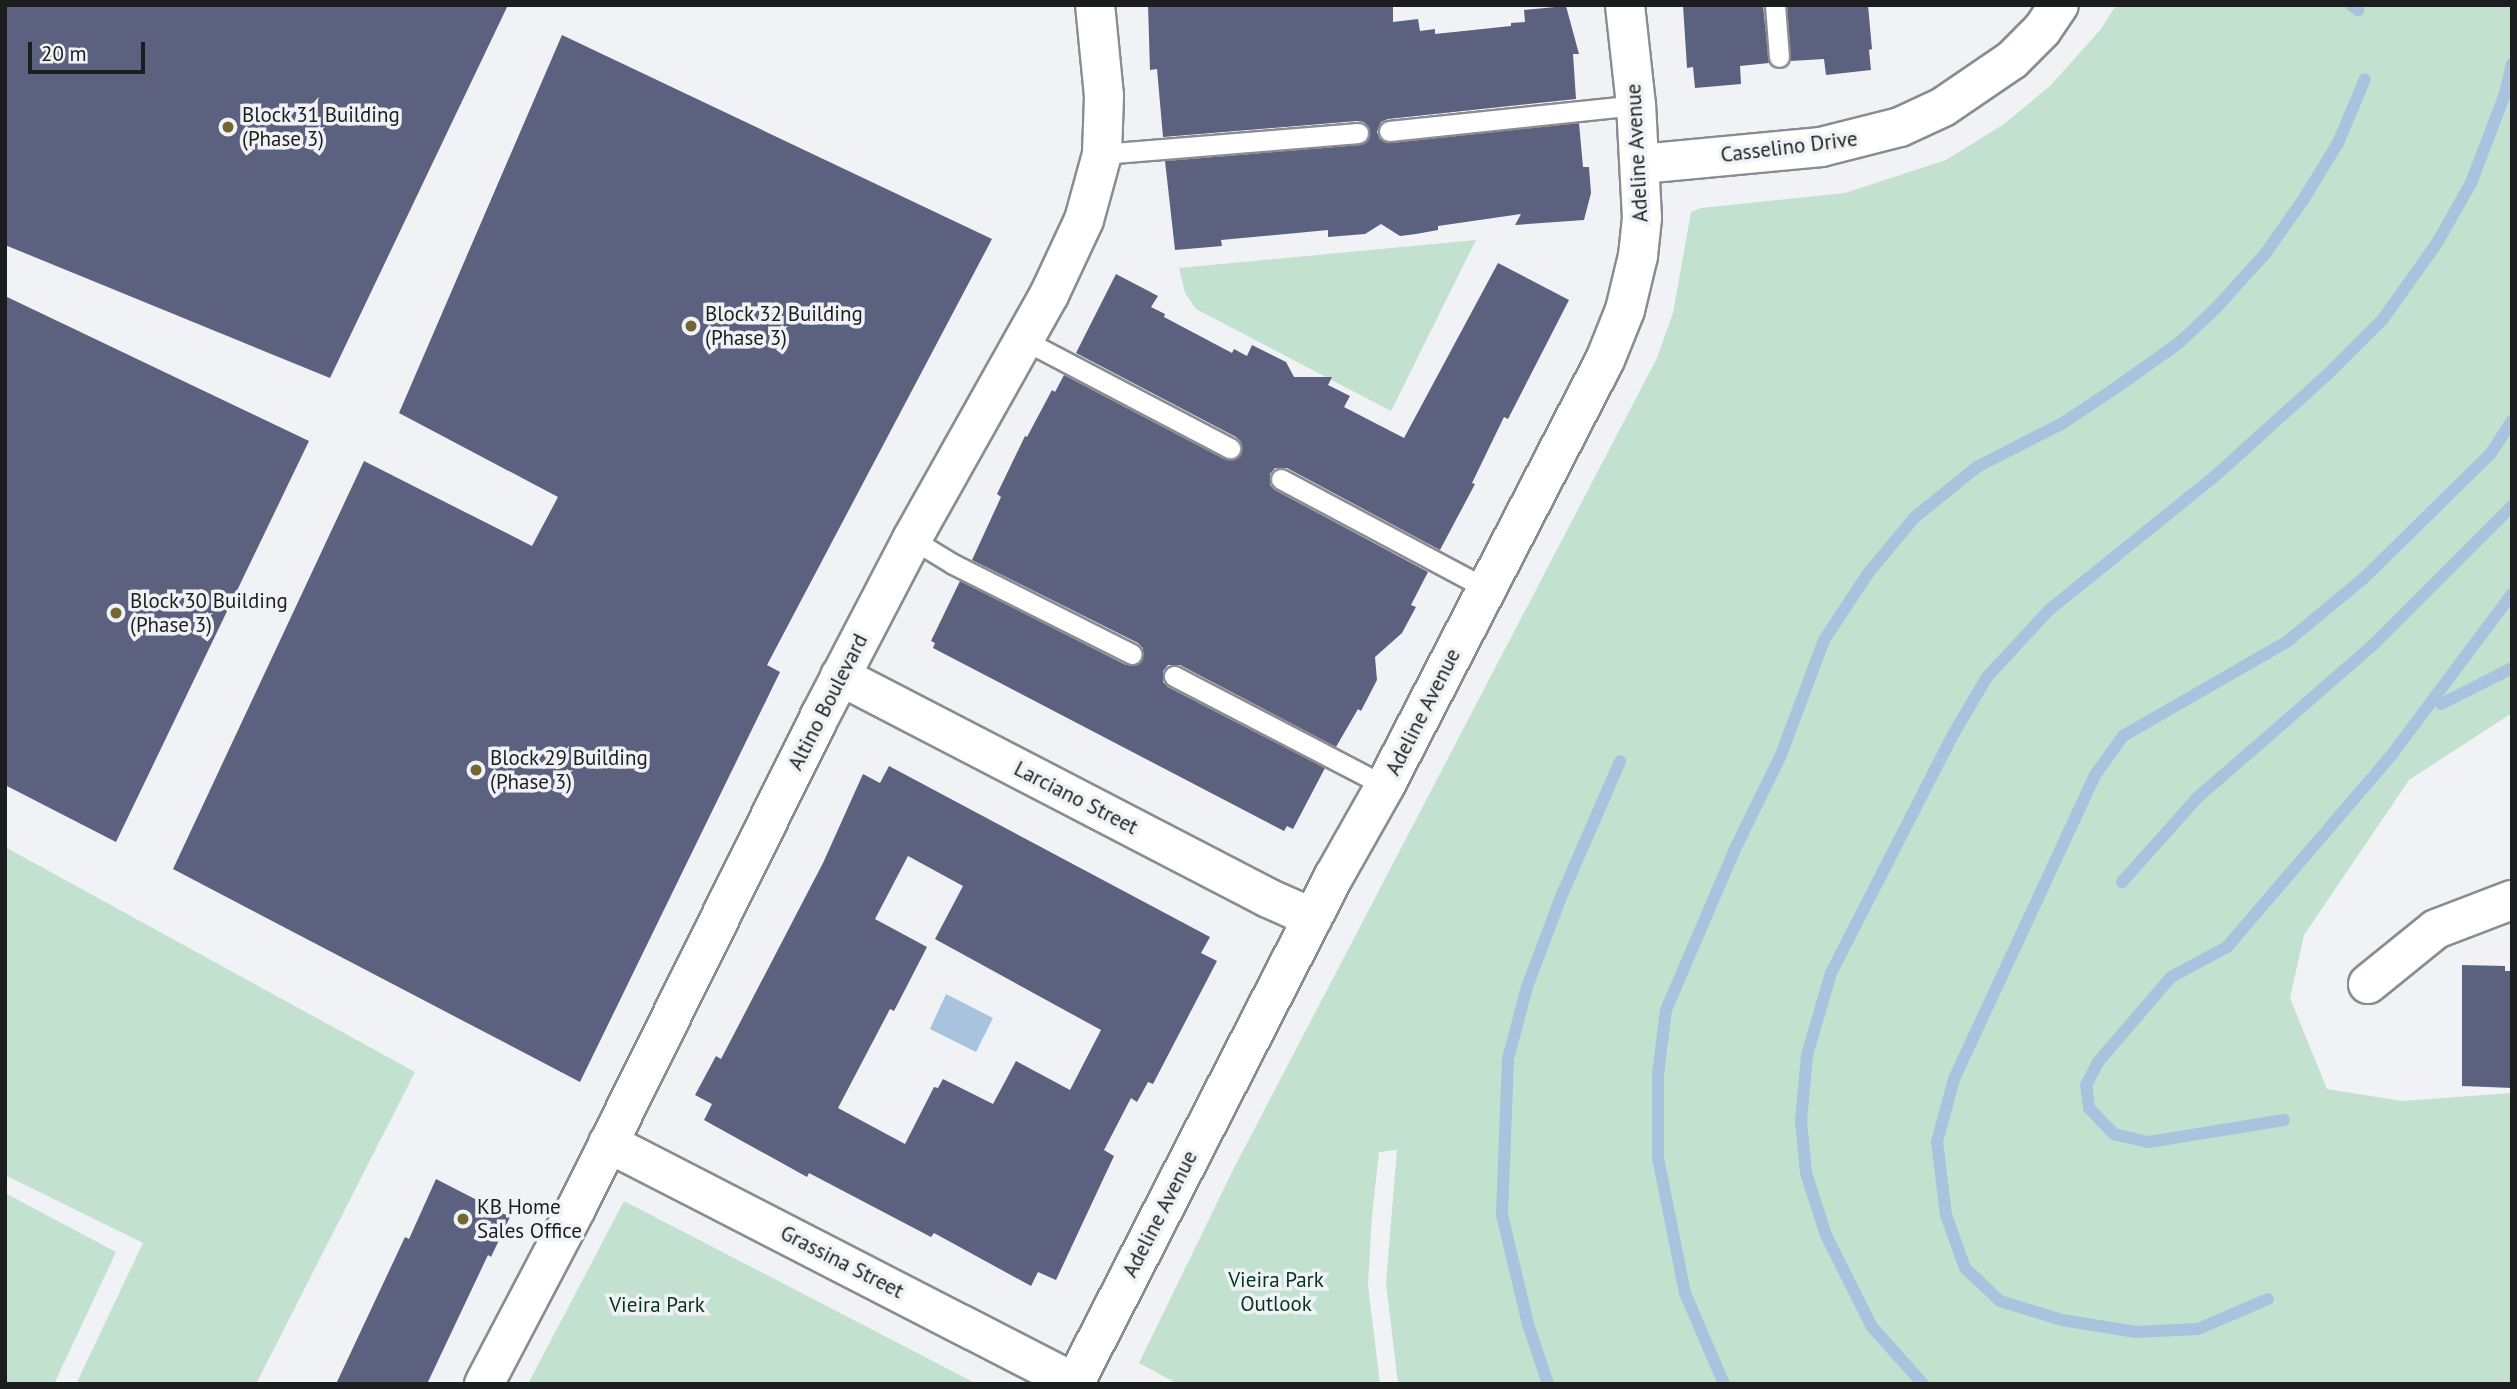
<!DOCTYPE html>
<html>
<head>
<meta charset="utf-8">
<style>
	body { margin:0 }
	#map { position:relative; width:2517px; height:1389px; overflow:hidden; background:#f0f2f6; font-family:"PT Sans",sans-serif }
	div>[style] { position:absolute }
	.green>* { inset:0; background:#c2e1cf }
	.water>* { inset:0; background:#a7c3dd }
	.stream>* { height:12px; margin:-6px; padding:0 6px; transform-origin:6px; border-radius:6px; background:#a7c3dd }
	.building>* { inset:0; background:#5b617f }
	.roads { filter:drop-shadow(2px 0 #8b8c90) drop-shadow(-2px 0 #8b8c90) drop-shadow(0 2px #8b8c90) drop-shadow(0 -2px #8b8c90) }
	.service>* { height:19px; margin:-9.5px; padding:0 9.5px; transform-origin:9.5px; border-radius:9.5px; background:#fff }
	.minor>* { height:38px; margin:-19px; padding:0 19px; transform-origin:19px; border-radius:19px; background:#fff }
	.dots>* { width:19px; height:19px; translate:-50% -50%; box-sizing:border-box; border:4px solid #f0f2f6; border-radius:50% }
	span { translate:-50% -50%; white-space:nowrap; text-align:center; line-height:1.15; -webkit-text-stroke:7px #f0f2f6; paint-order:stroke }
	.poi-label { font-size:21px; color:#1c1d1e }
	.left { translate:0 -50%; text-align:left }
	.street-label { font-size:21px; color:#1c1d1e }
	.park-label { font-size:21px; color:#053521 }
	.frame { position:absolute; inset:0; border:7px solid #1c1d1e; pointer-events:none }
	.scale { position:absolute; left:28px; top:42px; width:117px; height:32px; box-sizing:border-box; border:4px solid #1c1d1e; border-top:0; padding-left:9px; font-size:21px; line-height:24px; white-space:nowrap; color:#1c1d1e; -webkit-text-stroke:5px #f0f2f6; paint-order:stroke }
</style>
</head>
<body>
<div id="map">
	<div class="green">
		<div style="clip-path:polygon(2116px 5px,2512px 5px,2512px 713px,2409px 780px,2304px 935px,2290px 998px,2327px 1089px,2402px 1101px,2512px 1093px,2512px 1384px,1398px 1384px,1386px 1283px,1397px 1150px,1379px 1152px,1372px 1216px,1368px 1285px,1380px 1384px,1178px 1384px,1139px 1363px,1234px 1168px,1657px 358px,1673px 313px,1691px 212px,1701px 208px,1845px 193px,1946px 160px,2004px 124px,2050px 86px,2101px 29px)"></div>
		<div style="clip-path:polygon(1476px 240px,1391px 411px,1196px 309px,1185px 293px,1179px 268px)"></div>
		<div style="clip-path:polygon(5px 847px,415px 1072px,256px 1384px,76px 1384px,143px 1243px,5px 1175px)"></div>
		<div style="clip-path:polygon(5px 1193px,116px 1252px,54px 1384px,5px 1383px)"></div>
		<div style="clip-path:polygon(624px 1201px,977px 1384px,528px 1384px)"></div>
	</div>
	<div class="water">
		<div style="clip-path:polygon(946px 994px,993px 1018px,976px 1052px,930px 1029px)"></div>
	</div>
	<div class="stream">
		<div style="left:2351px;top:5px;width:9px;rotate:36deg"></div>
		<div style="left:2441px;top:704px;width:80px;rotate:-26.9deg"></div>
		<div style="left:2122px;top:882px;width:113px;rotate:-48.2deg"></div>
		<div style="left:2197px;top:798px;width:235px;rotate:-41deg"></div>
		<div style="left:2374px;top:644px;width:195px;rotate:-45deg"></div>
		<div style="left:2284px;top:1120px;width:138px;rotate:170.8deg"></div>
		<div style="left:2148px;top:1142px;width:35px;rotate:-167deg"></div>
		<div style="left:2114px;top:1134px;width:36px;rotate:-134deg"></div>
		<div style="left:2089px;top:1108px;width:23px;rotate:-97deg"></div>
		<div style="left:2086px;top:1085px;width:26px;rotate:-62deg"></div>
		<div style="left:2098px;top:1062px;width:112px;rotate:-49.3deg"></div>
		<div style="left:2171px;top:977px;width:64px;rotate:-28.2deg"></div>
		<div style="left:2227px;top:947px;width:255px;rotate:-49.4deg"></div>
		<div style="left:2393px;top:753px;width:199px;rotate:-53.2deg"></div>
		<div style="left:2268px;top:1299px;width:76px;rotate:156.8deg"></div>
		<div style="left:2198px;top:1329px;width:62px;rotate:177.2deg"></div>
		<div style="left:2136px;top:1332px;width:75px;rotate:-170.8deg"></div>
		<div style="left:2062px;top:1320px;width:65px;rotate:-163deg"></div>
		<div style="left:2000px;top:1301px;width:48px;rotate:-136.7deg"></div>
		<div style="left:1965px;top:1268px;width:56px;rotate:-109.7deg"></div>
		<div style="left:1946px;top:1215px;width:74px;rotate:-97deg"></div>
		<div style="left:1937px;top:1142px;width:65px;rotate:-74.9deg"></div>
		<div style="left:1954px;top:1079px;width:335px;rotate:-65.1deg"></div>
		<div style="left:2095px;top:775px;width:48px;rotate:-54.3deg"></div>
		<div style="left:2123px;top:736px;width:190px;rotate:-29.9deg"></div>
		<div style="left:2288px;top:641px;width:99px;rotate:-39.7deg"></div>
		<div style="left:2364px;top:578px;width:178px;rotate:-44.5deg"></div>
		<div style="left:2491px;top:453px;width:38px;rotate:-57deg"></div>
		<div style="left:1548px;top:1384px;width:63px;rotate:-108.4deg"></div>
		<div style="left:1528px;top:1324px;width:112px;rotate:-103.4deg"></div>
		<div style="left:1502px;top:1215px;width:156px;rotate:-87.8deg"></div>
		<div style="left:1508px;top:1059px;width:74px;rotate:-75.2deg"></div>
		<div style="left:1527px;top:987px;width:96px;rotate:-69.3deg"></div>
		<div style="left:1561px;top:897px;width:148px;rotate:-66.5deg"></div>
		<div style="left:1724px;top:1384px;width:99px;rotate:-113.2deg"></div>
		<div style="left:1685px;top:1293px;width:138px;rotate:-101.3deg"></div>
		<div style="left:1658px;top:1158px;width:84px;rotate:-90deg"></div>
		<div style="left:1658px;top:1074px;width:64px;rotate:-82.9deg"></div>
		<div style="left:1666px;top:1010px;width:173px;rotate:-66.8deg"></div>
		<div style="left:1734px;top:851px;width:107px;rotate:-63.9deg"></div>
		<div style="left:1781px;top:755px;width:123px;rotate:-69.5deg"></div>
		<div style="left:1824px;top:640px;width:82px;rotate:-56.5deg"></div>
		<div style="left:1869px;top:572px;width:72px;rotate:-50.1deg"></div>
		<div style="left:1915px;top:517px;width:80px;rotate:-38.9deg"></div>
		<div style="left:1977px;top:467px;width:97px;rotate:-27.1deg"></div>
		<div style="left:2063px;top:423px;width:61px;rotate:-33.7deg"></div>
		<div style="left:2114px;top:389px;width:80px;rotate:-35.3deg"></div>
		<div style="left:2179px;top:343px;width:50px;rotate:-43.4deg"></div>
		<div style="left:2215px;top:309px;width:74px;rotate:-47.7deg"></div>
		<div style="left:2265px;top:254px;width:70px;rotate:-54.9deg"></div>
		<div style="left:2305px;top:197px;width:63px;rotate:-58.6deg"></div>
		<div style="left:2338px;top:143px;width:69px;rotate:-67.1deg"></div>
		<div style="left:1923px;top:1384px;width:76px;rotate:-131.8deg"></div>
		<div style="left:1872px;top:1327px;width:103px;rotate:-116.6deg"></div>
		<div style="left:1826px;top:1235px;width:65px;rotate:-107.9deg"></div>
		<div style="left:1806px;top:1173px;width:52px;rotate:-95.5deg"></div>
		<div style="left:1801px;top:1121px;width:66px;rotate:-84.8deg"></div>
		<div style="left:1807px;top:1055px;width:85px;rotate:-73.7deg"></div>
		<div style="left:1831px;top:973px;width:270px;rotate:-62.9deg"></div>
		<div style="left:1954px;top:733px;width:65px;rotate:-59.5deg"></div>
		<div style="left:1987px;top:677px;width:91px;rotate:-47.2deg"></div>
		<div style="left:2049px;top:610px;width:212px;rotate:-38.9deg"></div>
		<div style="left:2214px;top:477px;width:152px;rotate:-42.1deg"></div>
		<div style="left:2327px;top:375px;width:79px;rotate:-45deg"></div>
		<div style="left:2383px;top:319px;width:93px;rotate:-54.6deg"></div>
		<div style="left:2437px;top:243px;width:69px;rotate:-60.5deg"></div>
		<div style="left:2471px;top:183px;width:95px;rotate:-69.1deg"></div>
		<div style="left:2505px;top:94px;width:31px;rotate:-77deg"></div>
	</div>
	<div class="building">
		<div style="clip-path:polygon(5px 5px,508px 5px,330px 378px,5px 245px)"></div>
		<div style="clip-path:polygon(1148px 5px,1393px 5px,1393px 22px,1418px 19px,1420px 31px,1435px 29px,1435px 34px,1511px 26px,1511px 23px,1525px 22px,1524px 10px,1566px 6px,1579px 54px,1573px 54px,1576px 99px,1388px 119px,1381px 122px,1377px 132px,1380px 139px,1390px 143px,1579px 123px,1583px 167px,1589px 167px,1591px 193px,1584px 220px,1515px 225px,1521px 214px,1438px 226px,1438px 230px,1416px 234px,1400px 236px,1381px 224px,1365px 234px,1328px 237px,1328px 230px,1221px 240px,1222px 246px,1175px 250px,1165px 161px,1359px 145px,1369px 139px,1370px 131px,1364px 122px,1357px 121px,1163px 137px,1157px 69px,1150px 70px)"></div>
		<div style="clip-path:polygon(1683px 5px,1763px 5px,1769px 63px,1740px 66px,1741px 84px,1695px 88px,1693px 67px,1687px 68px)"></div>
		<div style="clip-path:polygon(1787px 5px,1868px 5px,1872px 49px,1869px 50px,1871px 70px,1826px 75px,1824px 59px,1790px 61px)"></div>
		<div style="clip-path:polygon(562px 35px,992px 239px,767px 665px,780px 672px,580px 1082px,173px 869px,364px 461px,532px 546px,558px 497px,399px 413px)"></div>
		<div style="clip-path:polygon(1498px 263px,1569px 300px,1508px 419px,1504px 417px,1472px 483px,1475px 484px,1440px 550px,1287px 468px,1275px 468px,1270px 474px,1270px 485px,1275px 490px,1428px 572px,1411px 605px,1416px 607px,1402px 633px,1375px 657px,1377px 680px,1361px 711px,1358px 709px,1336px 747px,1180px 665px,1168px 665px,1163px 671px,1163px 682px,1168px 687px,1325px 768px,1293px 829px,1287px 826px,1284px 831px,933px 648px,935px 643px,931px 641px,960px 581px,1126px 665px,1138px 665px,1143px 659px,1143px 648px,1138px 643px,972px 560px,1001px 497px,997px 494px,1025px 436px,1027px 437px,1052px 390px,1055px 392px,1064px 375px,1224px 459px,1236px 459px,1241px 453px,1241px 442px,1236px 437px,1076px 353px,1116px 274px,1158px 296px,1151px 307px,1165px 314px,1164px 317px,1232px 353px,1234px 349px,1247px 356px,1252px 345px,1286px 362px,1294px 377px,1332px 377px,1328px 385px,1350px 396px,1344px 407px,1404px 438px)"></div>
		<div style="clip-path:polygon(5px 296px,309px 441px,116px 842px,5px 785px)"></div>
		<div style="clip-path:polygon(evenodd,889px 766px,1210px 937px,1201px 953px,1217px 961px,1153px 1084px,1148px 1082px,1137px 1102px,1131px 1098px,1104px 1150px,1114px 1156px,1056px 1280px,1038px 1272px,1031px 1286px,934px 1233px,931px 1237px,809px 1173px,807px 1177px,704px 1120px,712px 1104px,695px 1095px,716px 1056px,721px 1059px,823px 863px,863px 774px,880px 783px,889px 766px,908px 856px,963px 886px,935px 939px,1101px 1030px,1070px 1090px,1016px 1061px,993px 1104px,943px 1079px,938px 1088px,934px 1087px,905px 1144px,838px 1108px,890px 1009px,894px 1011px,927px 947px,875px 919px,908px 856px)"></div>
		<div style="clip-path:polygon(2462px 965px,2505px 966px,2505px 971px,2512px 971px,2512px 1088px,2462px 1086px)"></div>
		<div style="clip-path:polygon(436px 1179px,510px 1217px,491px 1257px,488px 1255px,427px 1384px,336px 1384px,405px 1237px,409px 1239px)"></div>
	</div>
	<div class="roads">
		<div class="service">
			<div style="left:1775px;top:5px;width:52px;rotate:85.6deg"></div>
			<div style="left:1389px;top:131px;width:248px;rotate:-6deg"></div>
			<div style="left:1102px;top:154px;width:257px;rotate:-4.7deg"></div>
			<div style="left:1024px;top:340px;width:233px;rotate:27.7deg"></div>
			<div style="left:1281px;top:479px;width:234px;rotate:28.1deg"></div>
			<div style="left:912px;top:539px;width:48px;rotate:31.4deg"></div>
			<div style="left:953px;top:564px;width:200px;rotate:26.7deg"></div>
			<div style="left:1174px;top:676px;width:238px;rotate:27.5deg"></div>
		</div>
		<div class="minor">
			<div style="left:1641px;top:164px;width:181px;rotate:-5.4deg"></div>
			<div style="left:1821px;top:147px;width:81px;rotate:-14.2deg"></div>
			<div style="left:1900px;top:127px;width:47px;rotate:-24.9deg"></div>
			<div style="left:1943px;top:107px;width:83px;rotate:-34.3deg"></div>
			<div style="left:2012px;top:60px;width:42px;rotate:-45deg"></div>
			<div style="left:2042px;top:30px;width:30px;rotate:-56deg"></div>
			<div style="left:840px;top:676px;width:482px;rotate:27.4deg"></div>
			<div style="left:1268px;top:898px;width:49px;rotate:24deg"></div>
			<div style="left:2368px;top:984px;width:87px;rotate:-39deg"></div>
			<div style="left:2436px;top:929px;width:81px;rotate:-20.9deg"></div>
			<div style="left:608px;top:1143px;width:527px;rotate:27.2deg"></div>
			<div style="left:484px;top:1384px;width:200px;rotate:-62.3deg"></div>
			<div style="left:577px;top:1207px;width:548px;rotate:-63.67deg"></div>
			<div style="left:820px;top:716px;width:199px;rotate:-62.5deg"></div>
			<div style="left:912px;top:539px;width:280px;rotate:-60.7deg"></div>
			<div style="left:1049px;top:295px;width:83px;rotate:-65deg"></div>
			<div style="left:1084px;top:220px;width:68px;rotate:-74.7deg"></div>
			<div style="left:1102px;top:154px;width:58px;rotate:-88deg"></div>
			<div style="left:1104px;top:96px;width:91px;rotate:-95.6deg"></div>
			<div style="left:1074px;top:1384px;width:571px;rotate:-62.9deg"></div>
			<div style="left:1334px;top:876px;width:103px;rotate:-60.5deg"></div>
			<div style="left:1385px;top:786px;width:479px;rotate:-62.7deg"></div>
			<div style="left:1605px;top:360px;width:54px;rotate:-68.2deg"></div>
			<div style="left:1625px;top:310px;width:56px;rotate:-76.5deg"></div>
			<div style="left:1638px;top:256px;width:38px;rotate:-84deg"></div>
			<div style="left:1642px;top:218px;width:113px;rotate:-93deg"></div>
			<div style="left:1636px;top:105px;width:101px;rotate:-96.3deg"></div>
		</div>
	</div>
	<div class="dots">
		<div style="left:228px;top:127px;background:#726633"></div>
		<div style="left:691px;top:326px;background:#726633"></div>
		<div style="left:116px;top:613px;background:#726633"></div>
		<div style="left:476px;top:770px;background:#726633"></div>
		<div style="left:463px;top:1219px;background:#726633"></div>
	</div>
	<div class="poi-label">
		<span class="left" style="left:242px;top:127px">Block 31 Building<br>(Phase 3)</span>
		<span class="left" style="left:705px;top:326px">Block 32 Building<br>(Phase 3)</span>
		<span class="left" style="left:130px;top:613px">Block 30 Building<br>(Phase 3)</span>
		<span class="left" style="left:490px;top:770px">Block 29 Building<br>(Phase 3)</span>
		<span class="left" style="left:477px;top:1219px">KB Home<br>Sales Office</span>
	</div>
	<div class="street-label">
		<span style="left:1789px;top:147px;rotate:-7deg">Casselino Drive</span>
		<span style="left:1637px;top:153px;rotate:-93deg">Adeline Avenue</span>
		<span style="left:828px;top:702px;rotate:-63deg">Altino Boulevard</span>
		<span style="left:1423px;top:712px;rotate:-63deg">Adeline Avenue</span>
		<span style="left:1076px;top:798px;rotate:27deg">Larciano Street</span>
		<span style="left:1160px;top:1214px;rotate:-63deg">Adeline Avenue</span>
		<span style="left:842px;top:1262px;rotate:27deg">Grassina Street</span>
	</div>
	<div class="park-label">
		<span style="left:1276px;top:1292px">Vieira Park<br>Outlook</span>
		<span style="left:657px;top:1305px">Vieira Park</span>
	</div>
	<div class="frame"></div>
	<div class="scale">20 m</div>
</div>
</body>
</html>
